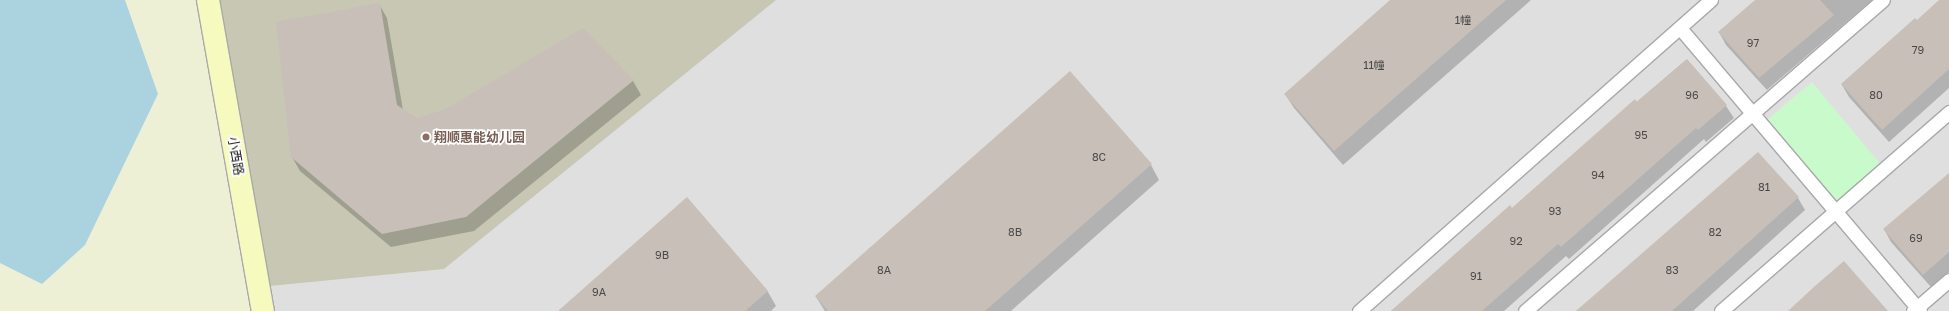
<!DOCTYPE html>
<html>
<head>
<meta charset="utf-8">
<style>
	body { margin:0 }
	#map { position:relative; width:1949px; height:311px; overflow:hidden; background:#f2efe9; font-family:"Golos Text","Noto Sans SC",sans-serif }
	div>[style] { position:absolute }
	.residential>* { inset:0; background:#e0dfdf }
	.construction>* { inset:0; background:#c7c7b4 }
	.farmland>* { inset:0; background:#eef0d5 }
	.park>* { inset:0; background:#c8facc }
	.water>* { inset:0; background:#aad3df }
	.shadow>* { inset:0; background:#0003 }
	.building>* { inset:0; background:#c7bfb8 }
	.roads { filter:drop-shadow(1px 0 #a9a9a9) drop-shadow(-1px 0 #a9a9a9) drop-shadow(0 1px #a9a9a9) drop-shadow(0 -1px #a9a9a9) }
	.lane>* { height:13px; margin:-6.5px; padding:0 6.5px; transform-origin:6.5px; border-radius:6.5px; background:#fff }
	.secondary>* { height:22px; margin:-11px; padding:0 11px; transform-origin:11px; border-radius:11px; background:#f7fabf }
	.dots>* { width:11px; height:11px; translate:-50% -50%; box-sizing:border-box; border:2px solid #fff; border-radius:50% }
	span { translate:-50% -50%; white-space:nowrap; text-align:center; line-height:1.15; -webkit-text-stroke:3.5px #fff; paint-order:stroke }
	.number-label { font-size:11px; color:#4b4948 }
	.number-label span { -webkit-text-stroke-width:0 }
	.education-label { font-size:13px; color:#785e54; font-weight:700 }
	.left { translate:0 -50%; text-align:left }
	.street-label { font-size:13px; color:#222 }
</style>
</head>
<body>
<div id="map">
	<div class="residential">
		<div style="clip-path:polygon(208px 0,1949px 0,1949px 311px,263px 311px)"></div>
	</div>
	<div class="construction">
		<div style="clip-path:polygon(208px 0,776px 0,444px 269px,259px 287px)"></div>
	</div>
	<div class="farmland">
		<div style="clip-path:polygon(0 0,208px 0,263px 311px,0 311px)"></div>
	</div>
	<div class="park">
		<div style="clip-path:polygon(1812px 82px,1882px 166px,1832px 208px,1762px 124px)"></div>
	</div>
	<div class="water">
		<div style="clip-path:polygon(0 0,125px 0,158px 94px,85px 245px,42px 284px,0 263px)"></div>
	</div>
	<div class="shadow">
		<div style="clip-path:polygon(1392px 0,1531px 0,1343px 165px,1294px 108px,1285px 94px)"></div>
		<div style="clip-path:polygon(1757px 0,1872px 0,1767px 90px,1726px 45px,1719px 32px)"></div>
		<div style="clip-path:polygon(1941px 0,1949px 0,1949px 88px,1889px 142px,1849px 97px,1842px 85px)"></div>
		<div style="clip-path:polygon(379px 4px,387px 18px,403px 110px,417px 119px,446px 110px,583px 30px,633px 81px,641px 95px,474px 231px,391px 247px,300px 171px,292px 157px)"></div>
		<div style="clip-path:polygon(1686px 60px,1726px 106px,1734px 118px,1706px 142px,1704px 139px,1569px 259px,1566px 256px,1504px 311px,1391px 311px)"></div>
		<div style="clip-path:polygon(1758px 153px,1798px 198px,1805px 210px,1693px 311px,1576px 311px,1626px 271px)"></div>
		<div style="clip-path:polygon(1151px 165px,1159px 180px,1011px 311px,825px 311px,816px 297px)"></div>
		<div style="clip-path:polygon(1949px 175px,1949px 272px,1931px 287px,1891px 242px,1884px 229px)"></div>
		<div style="clip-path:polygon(687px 199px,768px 292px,776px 306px,771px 311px,560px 311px)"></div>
	</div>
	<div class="building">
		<div style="clip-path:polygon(1390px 0,1506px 0,1334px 151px,1284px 94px)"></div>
		<div style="clip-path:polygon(1755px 0,1820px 0,1834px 15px,1759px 78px,1718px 32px)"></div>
		<div style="clip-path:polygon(1939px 0,1949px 0,1949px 69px,1882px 130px,1841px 84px,1915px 18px,1917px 20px)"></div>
		<div style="clip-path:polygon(380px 3px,397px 105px,417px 118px,446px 109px,583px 28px,634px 80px,466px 217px,382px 234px,291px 157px,276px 22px)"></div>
		<div style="clip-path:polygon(1687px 59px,1727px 105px,1698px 130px,1696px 128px,1561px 247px,1558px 244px,1482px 311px,1391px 311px,1510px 205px,1512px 208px,1635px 99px,1637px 102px)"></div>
		<div style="clip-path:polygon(1070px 71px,1152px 164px,985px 311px,828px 311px,815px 296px)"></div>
		<div style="clip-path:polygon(1758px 152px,1799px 197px,1672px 311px,1576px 311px)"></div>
		<div style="clip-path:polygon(1949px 173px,1949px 252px,1923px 275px,1883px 229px)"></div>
		<div style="clip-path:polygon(687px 197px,768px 291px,745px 311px,558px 311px)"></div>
		<div style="clip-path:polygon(1844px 261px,1888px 311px,1788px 311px,1815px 286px)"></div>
	</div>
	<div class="roads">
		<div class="lane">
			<div style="left:1680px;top:28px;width:371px;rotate:49.7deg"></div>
			<div style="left:1359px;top:311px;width:470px;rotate:-41.5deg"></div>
			<div style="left:1525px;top:311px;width:474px;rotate:-41deg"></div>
			<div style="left:1721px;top:311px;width:303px;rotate:-41.1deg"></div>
			<div style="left:1913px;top:311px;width:48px;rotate:-40.7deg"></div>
		</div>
		<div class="secondary">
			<div style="left:208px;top:0;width:316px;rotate:80deg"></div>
		</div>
	</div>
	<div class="dots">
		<div style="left:426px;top:137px;background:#8d6e63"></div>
	</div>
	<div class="number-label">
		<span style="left:1463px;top:20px">1幢</span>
		<span style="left:1753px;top:43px">97</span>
		<span style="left:1918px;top:50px">79</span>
		<span style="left:1374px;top:65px">11幢</span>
		<span style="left:1692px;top:95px">96</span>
		<span style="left:1876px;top:95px">80</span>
		<span style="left:1641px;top:135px">95</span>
		<span style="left:1099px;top:157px">8C</span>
		<span style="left:1598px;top:175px">94</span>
		<span style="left:1764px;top:187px">81</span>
		<span style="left:1555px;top:211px">93</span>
		<span style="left:1015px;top:232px">8B</span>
		<span style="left:1715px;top:232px">82</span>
		<span style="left:1916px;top:238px">69</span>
		<span style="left:1516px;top:241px">92</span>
		<span style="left:662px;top:255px">9B</span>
		<span style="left:884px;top:270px">8A</span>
		<span style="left:1672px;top:270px">83</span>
		<span style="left:1476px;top:276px">91</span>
		<span style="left:599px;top:292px">9A</span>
	</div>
	<div class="education-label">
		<span class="left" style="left:434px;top:137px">翔顺惠能幼儿园</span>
	</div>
	<div class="street-label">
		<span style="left:236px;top:156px;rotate:80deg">小西路</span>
	</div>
</div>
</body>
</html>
